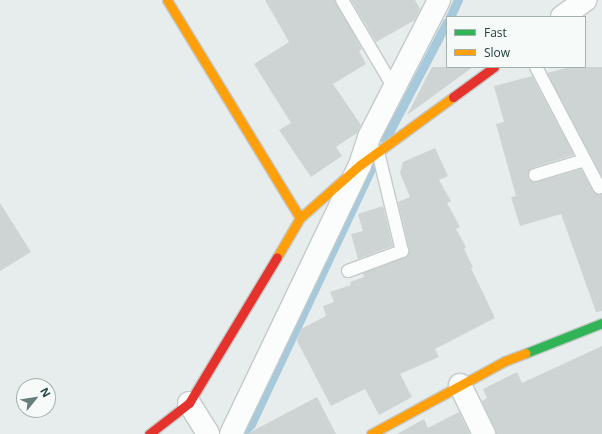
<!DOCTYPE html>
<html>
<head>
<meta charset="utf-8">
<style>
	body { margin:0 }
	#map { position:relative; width:602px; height:434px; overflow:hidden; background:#e7edec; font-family:"Open Sans",sans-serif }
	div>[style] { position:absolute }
	.stream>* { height:9px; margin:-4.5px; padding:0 4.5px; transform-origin:4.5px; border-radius:4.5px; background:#a7c9dc }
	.building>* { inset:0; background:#ced4d3 }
	.roads { filter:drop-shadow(1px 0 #c4cac9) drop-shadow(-1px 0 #c4cac9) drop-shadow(0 1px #c4cac9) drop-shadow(0 -1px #c4cac9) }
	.lane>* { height:12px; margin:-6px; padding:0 6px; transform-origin:6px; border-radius:6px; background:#fbfcfc }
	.street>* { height:22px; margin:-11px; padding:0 11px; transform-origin:11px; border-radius:11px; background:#fbfcfc }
	.fast>* { height:9px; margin:-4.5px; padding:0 4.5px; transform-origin:4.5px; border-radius:4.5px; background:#30b455 }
	.slow>* { height:9px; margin:-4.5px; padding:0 4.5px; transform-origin:4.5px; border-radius:4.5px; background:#ff9f0a }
	.jam>* { height:9px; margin:-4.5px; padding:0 4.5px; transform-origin:4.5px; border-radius:4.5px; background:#e5322d }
	span { translate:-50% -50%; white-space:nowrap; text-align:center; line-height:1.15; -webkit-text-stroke:4px #f6fbf9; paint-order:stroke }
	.legend { position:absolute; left:446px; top:16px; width:140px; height:52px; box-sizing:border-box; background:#f6fbf9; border:1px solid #a2b1af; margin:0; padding:5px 7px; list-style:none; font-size:12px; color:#234240 }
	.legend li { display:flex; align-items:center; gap:8px; height:20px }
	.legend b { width:20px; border:1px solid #a2b1af }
	.north { position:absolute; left:16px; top:378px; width:40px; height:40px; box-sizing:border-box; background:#f6fbf9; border:1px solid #a2b1af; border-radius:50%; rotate:60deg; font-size:11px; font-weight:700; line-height:16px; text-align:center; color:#234240 }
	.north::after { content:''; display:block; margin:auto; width:14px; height:18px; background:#687e7c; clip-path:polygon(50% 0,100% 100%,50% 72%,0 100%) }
</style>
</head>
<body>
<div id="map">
	<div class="stream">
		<div style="left:450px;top:17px;width:19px;rotate:-65deg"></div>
		<div style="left:385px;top:140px;width:133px;rotate:-62.3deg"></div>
		<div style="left:242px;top:434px;width:13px;rotate:-48deg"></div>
		<div style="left:251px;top:424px;width:291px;rotate:-64.8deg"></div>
	</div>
	<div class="building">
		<div style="clip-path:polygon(265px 0,335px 0,362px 49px,359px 51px,366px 64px,333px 84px,361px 125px,357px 133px,336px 147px,342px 156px,311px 177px,279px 130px,291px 123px,254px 64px,289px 42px)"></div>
		<div style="clip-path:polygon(351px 0,415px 0,420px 9px,415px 20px,376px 42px)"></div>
		<div style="clip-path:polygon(432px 67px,473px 67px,407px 115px)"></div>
		<div style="clip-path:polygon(570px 67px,602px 67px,602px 177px,547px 73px)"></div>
		<div style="clip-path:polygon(532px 76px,574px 155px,532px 168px,528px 173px,528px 178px,537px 182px,581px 169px,593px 191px,602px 194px,602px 311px,596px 312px,561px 214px,520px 226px,511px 197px,516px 196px,496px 124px,504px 122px,494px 86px)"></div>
		<div style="clip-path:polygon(435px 148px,448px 176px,439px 180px,451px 201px,447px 203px,460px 227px,456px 229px,466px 247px,464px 249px,473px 267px,471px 268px,495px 318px,435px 349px,439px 357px,400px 374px,412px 397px,379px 415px,365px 389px,331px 406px,297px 341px,301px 329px,326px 316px,323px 306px,334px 302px,330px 292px,351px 285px,350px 282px,364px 277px,363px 273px,408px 256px,409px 249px,398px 202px,410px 197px,400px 173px,403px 162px)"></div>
		<div style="clip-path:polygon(0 203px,31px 252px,0 271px)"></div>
		<div style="clip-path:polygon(383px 206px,393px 246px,358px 259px,351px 234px,363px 231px,358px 214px)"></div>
		<div style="clip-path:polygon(602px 346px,602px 434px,496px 434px,482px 401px,487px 398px,483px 389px,517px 372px,522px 383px)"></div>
		<div style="clip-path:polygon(317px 397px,336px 434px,247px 434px)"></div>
		<div style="clip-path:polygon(459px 412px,470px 434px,397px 434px,424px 419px,428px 428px)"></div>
	</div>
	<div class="roads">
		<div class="lane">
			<div style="left:342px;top:0;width:102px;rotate:59.4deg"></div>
			<div style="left:536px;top:67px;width:136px;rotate:62.3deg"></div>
			<div style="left:535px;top:175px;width:52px;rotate:-16.7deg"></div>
			<div style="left:348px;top:271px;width:58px;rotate:-20.3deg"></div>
			<div style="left:402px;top:251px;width:102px;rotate:-103.6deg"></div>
		</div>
		<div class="street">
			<div style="left:562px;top:17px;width:29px;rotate:-36deg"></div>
			<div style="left:460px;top:385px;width:55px;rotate:63.9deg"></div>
			<div style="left:189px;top:403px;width:36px;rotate:58deg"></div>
			<div style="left:231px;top:434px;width:298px;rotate:-64.4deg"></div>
			<div style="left:360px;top:165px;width:29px;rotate:-72deg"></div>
			<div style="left:369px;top:137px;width:154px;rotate:-62.9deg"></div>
		</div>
		<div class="fast">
			<div style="left:526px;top:353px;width:82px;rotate:-21.5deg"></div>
		</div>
		<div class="slow">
			<div style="left:167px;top:0;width:255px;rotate:58.6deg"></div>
			<div style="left:277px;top:257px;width:45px;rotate:-59.5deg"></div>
			<div style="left:300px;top:218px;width:80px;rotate:-41.5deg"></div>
			<div style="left:360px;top:165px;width:115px;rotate:-36.2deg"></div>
			<div style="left:371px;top:434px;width:153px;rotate:-28.6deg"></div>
			<div style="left:505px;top:361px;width:22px;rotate:-21deg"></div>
		</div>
		<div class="jam">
			<div style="left:453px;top:97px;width:51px;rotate:-36.2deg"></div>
			<div style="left:149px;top:434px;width:51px;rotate:-37.8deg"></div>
			<div style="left:189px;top:403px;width:170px;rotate:-58.9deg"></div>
		</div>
	</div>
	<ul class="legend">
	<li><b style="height:5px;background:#30b455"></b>Fast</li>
	<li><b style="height:5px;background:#ff9f0a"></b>Slow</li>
	</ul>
	<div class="north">N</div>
</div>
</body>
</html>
